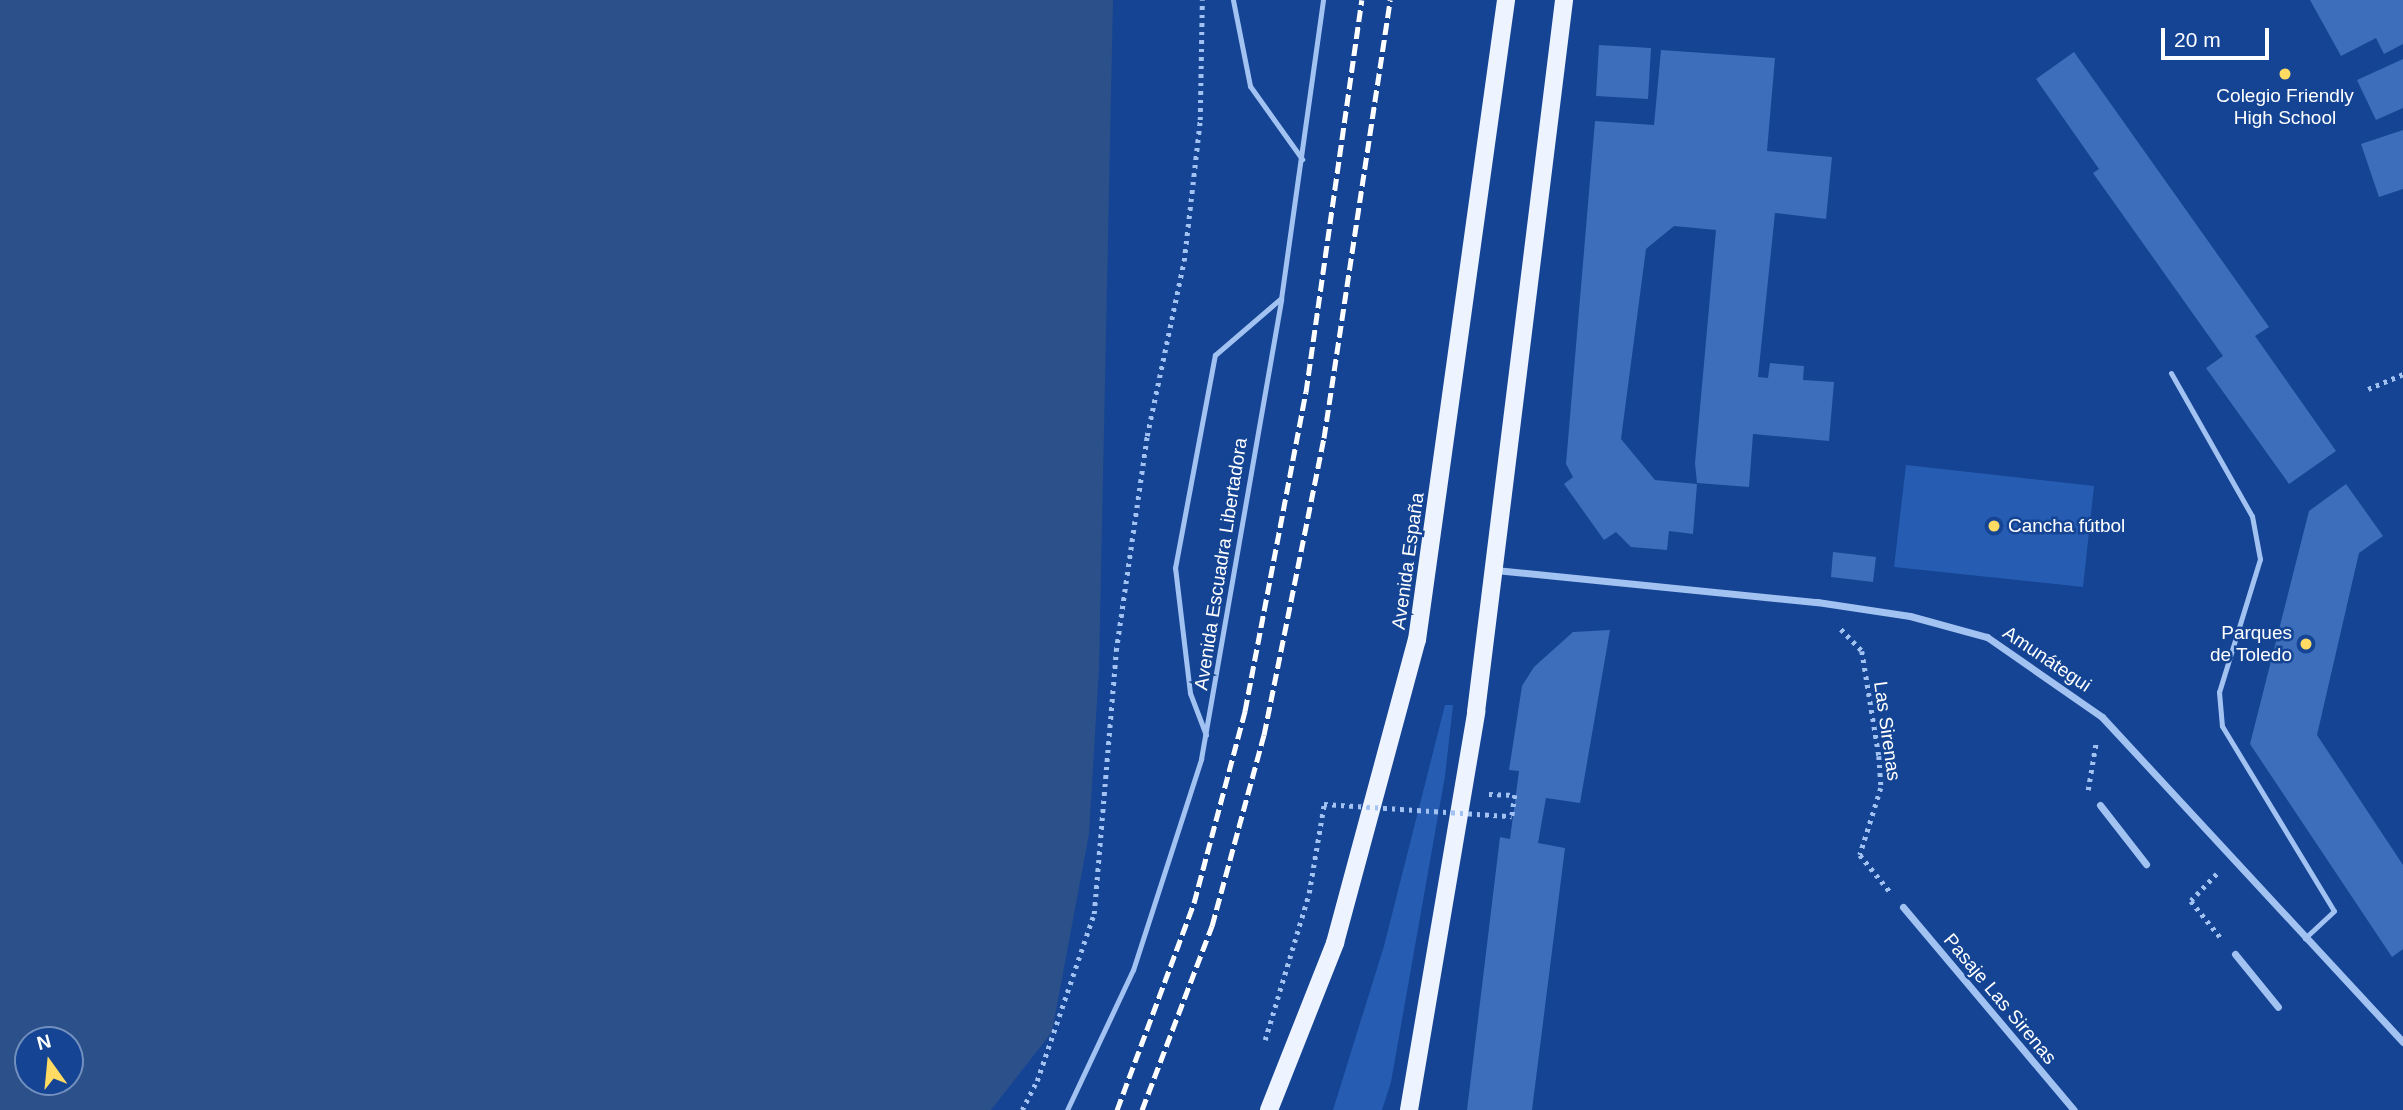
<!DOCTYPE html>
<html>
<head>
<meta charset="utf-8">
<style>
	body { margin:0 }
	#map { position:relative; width:2403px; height:1110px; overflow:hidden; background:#144493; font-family:Arial,sans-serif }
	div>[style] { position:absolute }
	.green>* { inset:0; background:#265db2 }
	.water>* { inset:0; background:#2c508a }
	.building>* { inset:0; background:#3d6ebb }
	.path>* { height:4.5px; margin-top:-2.25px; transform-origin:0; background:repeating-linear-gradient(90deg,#a2c2f2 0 3.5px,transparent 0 8.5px) }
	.lane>* { height:5px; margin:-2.5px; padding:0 2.5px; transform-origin:2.5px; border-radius:2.5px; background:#a2c2f2 }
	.street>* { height:7px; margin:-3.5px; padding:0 3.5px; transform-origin:3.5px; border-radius:3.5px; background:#a2c2f2 }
	.primary>* { height:18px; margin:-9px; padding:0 9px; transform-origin:9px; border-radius:9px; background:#edf3ff }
	.rail>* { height:5px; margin-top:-2.5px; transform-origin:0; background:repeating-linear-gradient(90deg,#fff 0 12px,transparent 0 17px) }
	.path-bridge>* { height:4.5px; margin-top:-2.25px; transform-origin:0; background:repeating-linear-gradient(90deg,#a2c2f2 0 3.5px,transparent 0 8.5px) }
	.dots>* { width:19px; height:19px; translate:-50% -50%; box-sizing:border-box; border:4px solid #144493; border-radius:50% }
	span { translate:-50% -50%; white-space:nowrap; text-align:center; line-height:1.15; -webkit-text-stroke:5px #144493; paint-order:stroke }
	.poi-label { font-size:19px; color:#fff }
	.left { translate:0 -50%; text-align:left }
	.right { translate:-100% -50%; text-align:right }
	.street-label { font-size:19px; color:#fff }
	.north { position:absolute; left:14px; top:1026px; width:70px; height:70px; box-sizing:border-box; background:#144493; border:2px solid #728fbe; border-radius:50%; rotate:345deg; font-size:19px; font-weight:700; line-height:28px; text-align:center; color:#fff }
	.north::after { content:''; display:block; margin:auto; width:24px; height:32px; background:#ffdb63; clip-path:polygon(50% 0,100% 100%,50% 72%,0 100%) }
	.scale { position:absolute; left:2161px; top:28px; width:108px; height:32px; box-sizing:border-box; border:4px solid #fff; border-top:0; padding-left:9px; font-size:21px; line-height:24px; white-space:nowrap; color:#fff; -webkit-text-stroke:5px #144493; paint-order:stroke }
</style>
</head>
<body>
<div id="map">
	<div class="green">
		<div style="clip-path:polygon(1906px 465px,2094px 486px,2083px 587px,1894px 567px)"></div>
		<div style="clip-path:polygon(1445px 705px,1453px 705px,1445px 776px,1391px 1082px,1382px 1110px,1333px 1110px,1384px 946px)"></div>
	</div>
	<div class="water">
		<div style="clip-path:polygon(evenodd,0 0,1113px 0,1099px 669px,1089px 834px,1052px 1032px,991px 1110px,0 1110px,0 0,28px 1040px,70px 1040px,70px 1082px,28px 1082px,28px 1040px)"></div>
	</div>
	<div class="building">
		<div style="clip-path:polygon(2310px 0,2403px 0,2403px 44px,2384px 54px,2376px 38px,2341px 56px)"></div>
		<div style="clip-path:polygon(1599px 45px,1651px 48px,1648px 99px,1596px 96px)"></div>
		<div style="clip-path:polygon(1661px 50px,1775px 58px,1767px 151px,1832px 157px,1826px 219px,1775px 213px,1758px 377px,1768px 378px,1770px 363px,1804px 366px,1803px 380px,1834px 382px,1829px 441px,1753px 434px,1749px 487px,1697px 483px,1695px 463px,1716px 230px,1674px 226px,1646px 249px,1621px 439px,1655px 480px,1697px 484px,1693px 534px,1669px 531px,1667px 550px,1631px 547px,1616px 532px,1604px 540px,1564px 484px,1573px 477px,1566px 464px,1595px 121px,1654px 125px)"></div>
		<div style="clip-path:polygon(2074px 52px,2269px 327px,2255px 336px,2336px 451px,2289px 484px,2206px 368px,2223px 356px,2093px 173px,2099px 169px,2036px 79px)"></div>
		<div style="clip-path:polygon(2403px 59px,2403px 108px,2376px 120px,2357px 80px)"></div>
		<div style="clip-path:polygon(2403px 130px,2403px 189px,2379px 197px,2361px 144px)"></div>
		<div style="clip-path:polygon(2346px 484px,2383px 536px,2359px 553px,2317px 735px,2403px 865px,2403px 949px,2392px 957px,2250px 744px,2309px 511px)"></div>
		<div style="clip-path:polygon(1833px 552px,1876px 557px,1873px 582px,1831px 577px)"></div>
		<div style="clip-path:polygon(1610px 630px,1580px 803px,1546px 798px,1538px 843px,1565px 848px,1532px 1110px,1467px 1110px,1500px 837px,1510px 839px,1519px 771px,1509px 770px,1522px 686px,1534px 667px,1573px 632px)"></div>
	</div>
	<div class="path">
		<div style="left:2368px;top:389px;width:38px;rotate:-23deg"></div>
		<div style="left:1841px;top:629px;width:30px;rotate:46deg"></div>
		<div style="left:1862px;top:651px;width:106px;rotate:80.8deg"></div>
		<div style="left:1879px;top:756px;width:32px;rotate:86deg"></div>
		<div style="left:1881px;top:788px;width:70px;rotate:107.4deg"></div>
		<div style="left:1860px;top:855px;width:49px;rotate:50.8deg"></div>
		<div style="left:2088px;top:790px;width:49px;rotate:-80.5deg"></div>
		<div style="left:1489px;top:794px;width:26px;rotate:2deg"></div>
		<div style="left:1515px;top:795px;width:21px;rotate:98deg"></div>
		<div style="left:2217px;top:874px;width:37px;rotate:134deg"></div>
		<div style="left:2191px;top:901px;width:48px;rotate:51deg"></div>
		<div style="left:1265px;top:1040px;width:153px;rotate:-73.3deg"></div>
		<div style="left:1309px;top:893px;width:90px;rotate:-80.4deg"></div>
		<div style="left:1022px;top:1110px;width:33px;rotate:-63deg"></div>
		<div style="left:1037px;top:1081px;width:176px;rotate:-71.2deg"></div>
		<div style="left:1094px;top:914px;width:264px;rotate:-85.2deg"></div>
		<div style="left:1116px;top:651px;width:217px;rotate:-81.8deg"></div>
		<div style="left:1147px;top:436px;width:179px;rotate:-78.1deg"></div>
		<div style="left:1184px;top:261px;width:142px;rotate:-83.5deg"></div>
		<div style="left:1200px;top:120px;width:120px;rotate:-89deg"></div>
	</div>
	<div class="lane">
		<div style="left:1233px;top:0;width:88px;rotate:78.8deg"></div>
		<div style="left:1250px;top:86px;width:90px;rotate:54.5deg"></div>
		<div style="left:2171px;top:373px;width:164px;rotate:60.5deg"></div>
		<div style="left:2252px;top:516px;width:44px;rotate:79.5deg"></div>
		<div style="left:2260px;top:559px;width:139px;rotate:107.1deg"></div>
		<div style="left:2219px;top:692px;width:34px;rotate:85deg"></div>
		<div style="left:2222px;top:726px;width:216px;rotate:58.8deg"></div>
		<div style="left:2334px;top:911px;width:40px;rotate:137deg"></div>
		<div style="left:1206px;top:735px;width:45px;rotate:-110.9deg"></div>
		<div style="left:1190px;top:693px;width:126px;rotate:-96.8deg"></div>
		<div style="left:1175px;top:568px;width:217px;rotate:-79.4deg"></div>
		<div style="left:1215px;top:355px;width:86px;rotate:-40.7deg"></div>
		<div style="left:1067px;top:1110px;width:155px;rotate:-64.8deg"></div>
		<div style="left:1133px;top:970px;width:222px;rotate:-72.1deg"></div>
		<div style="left:1201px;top:759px;width:467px;rotate:-80.1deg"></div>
		<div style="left:1281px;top:299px;width:302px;rotate:-82deg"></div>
	</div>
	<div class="street">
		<div style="left:1495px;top:570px;width:324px;rotate:5.7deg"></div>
		<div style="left:1817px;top:602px;width:94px;rotate:8.6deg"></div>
		<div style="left:1910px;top:616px;width:80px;rotate:15.3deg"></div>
		<div style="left:1987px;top:637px;width:140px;rotate:34.8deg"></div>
		<div style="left:2102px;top:717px;width:443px;rotate:47.2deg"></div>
		<div style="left:2100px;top:805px;width:75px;rotate:52.1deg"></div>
		<div style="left:1903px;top:907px;width:265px;rotate:49.9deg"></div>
		<div style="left:2235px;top:954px;width:68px;rotate:50.9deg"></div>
	</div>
	<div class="primary">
		<div style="left:1269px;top:1110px;width:180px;rotate:-68.4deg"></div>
		<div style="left:1335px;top:943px;width:314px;rotate:-74.9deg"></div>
		<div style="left:1417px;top:640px;width:646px;rotate:-82.08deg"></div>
		<div style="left:1409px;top:1110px;width:404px;rotate:-80.4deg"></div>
		<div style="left:1476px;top:712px;width:717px;rotate:-82.95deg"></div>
	</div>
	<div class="rail">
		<div style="left:1117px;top:1110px;width:221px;rotate:-69.6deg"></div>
		<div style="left:1194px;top:903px;width:199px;rotate:-75.1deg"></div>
		<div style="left:1245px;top:711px;width:325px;rotate:-79.2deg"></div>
		<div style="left:1306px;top:392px;width:396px;rotate:-81.9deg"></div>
		<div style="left:1142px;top:1110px;width:197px;rotate:-69.2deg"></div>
		<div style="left:1212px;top:926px;width:198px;rotate:-74.8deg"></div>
		<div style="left:1264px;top:735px;width:303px;rotate:-78.6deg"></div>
		<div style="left:1324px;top:438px;width:443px;rotate:-81.4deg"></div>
	</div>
	<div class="path-bridge">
		<div style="left:1324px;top:804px;width:188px;rotate:3.7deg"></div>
	</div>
	<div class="dots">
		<div style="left:2285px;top:74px;background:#ffdb63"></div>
		<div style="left:1994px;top:526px;background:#ffdb63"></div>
		<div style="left:2306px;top:644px;background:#ffdb63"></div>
	</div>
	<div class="poi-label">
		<span style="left:2285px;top:107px">Colegio Friendly<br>High School</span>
		<span class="left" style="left:2008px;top:526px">Cancha fútbol</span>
		<span class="right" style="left:2292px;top:644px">Parques<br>de Toledo</span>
	</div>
	<div class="street-label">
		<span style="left:1408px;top:561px;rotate:-82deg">Avenida España</span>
		<span style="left:1221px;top:564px;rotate:-81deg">Avenida Escuadra Libertadora</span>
		<span style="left:2047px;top:659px;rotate:34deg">Amunátegui</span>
		<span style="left:1887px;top:731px;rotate:82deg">Las Sirenas</span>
		<span style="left:2000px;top:999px;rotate:50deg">Pasaje Las Sirenas</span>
	</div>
	<div class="north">N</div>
	<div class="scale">20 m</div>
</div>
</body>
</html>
